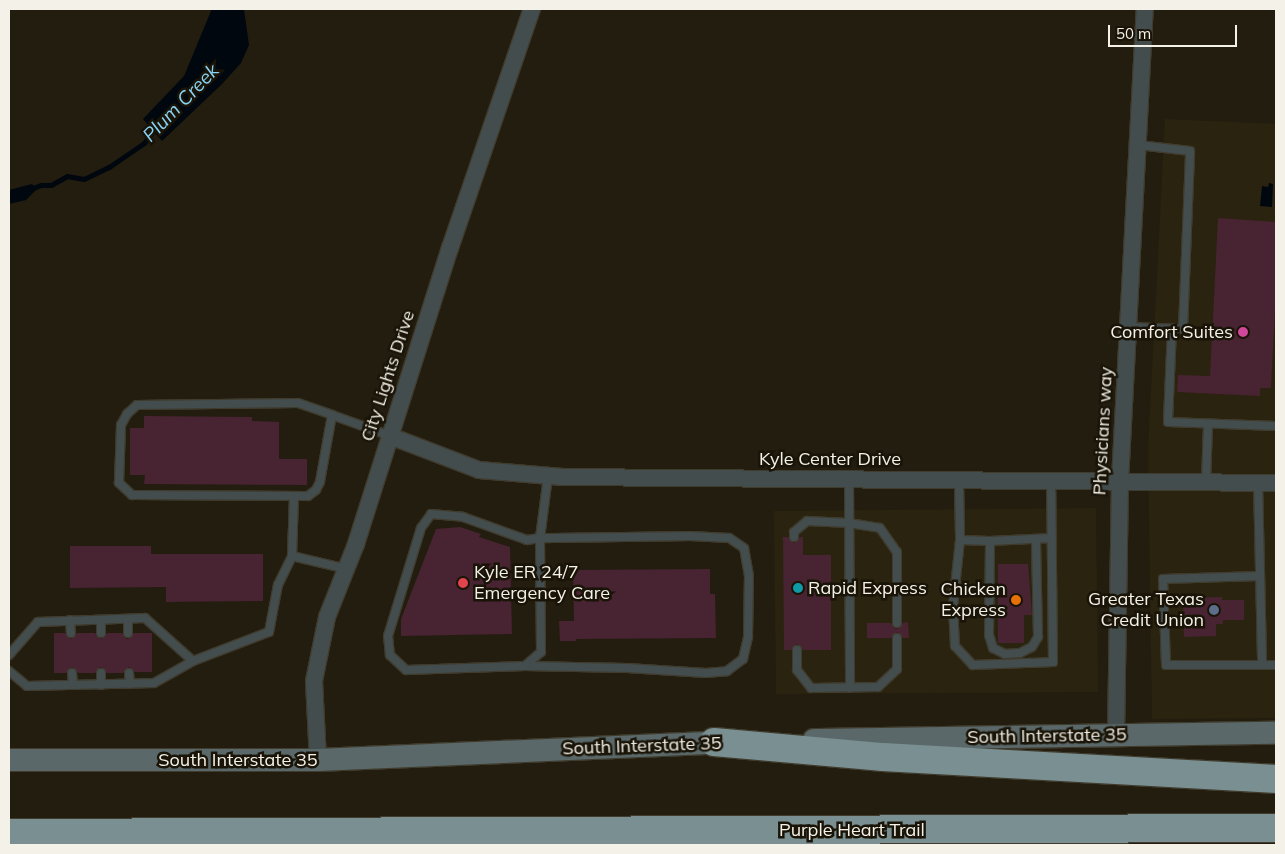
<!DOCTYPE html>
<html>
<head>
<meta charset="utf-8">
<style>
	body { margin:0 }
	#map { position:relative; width:1285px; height:854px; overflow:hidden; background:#221d0f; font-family:Mulish,sans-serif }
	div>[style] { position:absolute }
	.built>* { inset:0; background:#2a230f }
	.water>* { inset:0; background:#00070f }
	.stream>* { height:5px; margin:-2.5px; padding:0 2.5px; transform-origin:2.5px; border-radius:2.5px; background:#00070f }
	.building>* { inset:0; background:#482331 }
	.roads { filter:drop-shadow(1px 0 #3f3b2d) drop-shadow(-1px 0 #3f3b2d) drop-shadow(0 1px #3f3b2d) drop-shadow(0 -1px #3f3b2d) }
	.service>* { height:8px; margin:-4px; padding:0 4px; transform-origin:4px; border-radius:4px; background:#444d4e }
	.minor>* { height:16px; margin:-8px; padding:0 8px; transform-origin:8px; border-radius:8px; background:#444d4e }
	.secondary>* { height:22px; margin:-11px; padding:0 11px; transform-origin:11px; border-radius:11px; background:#5a6869 }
	.motorway>* { height:28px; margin:-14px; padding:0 14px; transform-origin:14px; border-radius:14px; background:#798f91 }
	.dots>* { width:14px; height:14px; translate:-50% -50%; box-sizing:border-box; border:2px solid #191407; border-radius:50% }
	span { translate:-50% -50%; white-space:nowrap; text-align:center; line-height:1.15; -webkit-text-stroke:5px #191407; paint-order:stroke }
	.poi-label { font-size:18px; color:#f4f1e8 }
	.right { translate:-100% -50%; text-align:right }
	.left { translate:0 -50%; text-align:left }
	.street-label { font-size:18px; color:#f4f1e8 }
	.water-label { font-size:19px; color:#88d3f6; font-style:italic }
	.frame { position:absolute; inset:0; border:10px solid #f4f1e8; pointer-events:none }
	.scale { position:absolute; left:1108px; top:25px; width:129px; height:22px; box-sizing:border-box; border:2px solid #f4f1e8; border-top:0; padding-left:6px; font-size:15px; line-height:18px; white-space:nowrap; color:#f4f1e8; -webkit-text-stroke:4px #191407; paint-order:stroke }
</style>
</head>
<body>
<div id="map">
	<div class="built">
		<div style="clip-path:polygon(1165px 119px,1276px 124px,1276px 718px,1152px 719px,1148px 449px)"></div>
		<div style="clip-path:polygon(1096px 508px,1098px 692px,776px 694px,774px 511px)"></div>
	</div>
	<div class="water">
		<div style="clip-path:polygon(209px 9px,244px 9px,249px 45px,241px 63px,222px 84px,162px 141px,143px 119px,184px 76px,211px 11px)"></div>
		<div style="clip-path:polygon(1269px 183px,1273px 184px,1272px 207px,1260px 206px,1262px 186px,1268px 187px)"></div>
		<div style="clip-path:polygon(32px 184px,37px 189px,26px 200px,9px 204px,9px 190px)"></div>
	</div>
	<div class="stream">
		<div style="left:30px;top:189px;width:12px;rotate:-20deg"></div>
		<div style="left:41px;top:185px;width:10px"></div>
		<div style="left:51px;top:185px;width:18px;rotate:-29deg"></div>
		<div style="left:67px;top:176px;width:17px;rotate:10deg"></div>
		<div style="left:84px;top:179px;width:28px;rotate:-26deg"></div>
		<div style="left:109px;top:167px;width:42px;rotate:-34.4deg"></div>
		<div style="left:144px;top:143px;width:21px;rotate:-53deg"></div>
	</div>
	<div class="building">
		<div style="clip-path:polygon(1218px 218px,1276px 222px,1276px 288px,1271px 388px,1260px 388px,1260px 396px,1177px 392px,1178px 375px,1210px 376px)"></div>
		<div style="clip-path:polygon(144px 416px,252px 417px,252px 421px,279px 422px,279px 459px,307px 459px,307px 485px,144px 484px,145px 475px,130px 475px,130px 428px,144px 428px)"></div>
		<div style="clip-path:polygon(460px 527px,481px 534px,479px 537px,510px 547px,512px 634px,401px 636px,401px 619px,436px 529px)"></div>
		<div style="clip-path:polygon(783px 537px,788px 537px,794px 543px,800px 537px,803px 537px,803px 555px,831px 555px,831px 650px,803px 650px,797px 644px,791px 650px,784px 650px)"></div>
		<div style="clip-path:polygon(70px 546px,151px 546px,151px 554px,263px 554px,263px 601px,166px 602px,166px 587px,70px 588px)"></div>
		<div style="clip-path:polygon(998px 564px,1028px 564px,1032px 615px,1024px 615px,1024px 643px,998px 643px)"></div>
		<div style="clip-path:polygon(710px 569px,710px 594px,715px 594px,716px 638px,576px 639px,576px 641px,560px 641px,559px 621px,574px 621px,573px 570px)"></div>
		<div style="clip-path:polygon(1222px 597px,1222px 600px,1244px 600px,1244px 620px,1223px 620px,1223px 624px,1216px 624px,1216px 636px,1184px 637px,1183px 598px)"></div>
		<div style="clip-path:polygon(908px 622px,909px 638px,903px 638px,897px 632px,891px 638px,867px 638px,867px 623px,891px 623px,894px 628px,897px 629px,903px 623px)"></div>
		<div style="clip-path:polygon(54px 633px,65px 633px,71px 639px,77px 633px,95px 633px,101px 639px,107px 633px,122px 633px,125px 638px,128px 639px,134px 633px,152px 633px,152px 672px,135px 672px,129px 667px,123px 673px,107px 673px,101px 667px,95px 673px,78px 673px,72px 667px,66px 673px,54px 673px)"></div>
	</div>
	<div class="roads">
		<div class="service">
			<div style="left:1128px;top:327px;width:55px;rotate:2.1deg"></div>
			<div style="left:1183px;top:329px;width:178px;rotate:-87.7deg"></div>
			<div style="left:1190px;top:151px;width:52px;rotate:-173.4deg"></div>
			<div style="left:1172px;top:329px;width:93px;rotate:92.5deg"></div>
			<div style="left:1168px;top:422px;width:108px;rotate:2.1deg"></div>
			<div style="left:332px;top:415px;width:68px;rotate:100.2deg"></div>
			<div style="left:320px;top:482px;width:9px;rotate:117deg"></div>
			<div style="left:316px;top:490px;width:10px;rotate:143deg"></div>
			<div style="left:308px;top:496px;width:176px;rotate:-179.7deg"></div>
			<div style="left:132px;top:495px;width:18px;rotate:-137deg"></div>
			<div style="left:119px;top:483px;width:58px;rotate:-88deg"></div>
			<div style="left:121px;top:425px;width:13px;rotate:-61deg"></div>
			<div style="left:127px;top:414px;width:13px;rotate:-42deg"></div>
			<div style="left:137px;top:405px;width:161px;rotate:-0.7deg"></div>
			<div style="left:298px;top:403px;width:36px;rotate:19deg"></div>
			<div style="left:332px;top:415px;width:62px;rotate:19.9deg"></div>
			<div style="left:849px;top:479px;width:209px;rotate:89.7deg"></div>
			<div style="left:959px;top:480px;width:60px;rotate:89deg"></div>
			<div style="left:960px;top:540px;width:67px;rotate:96deg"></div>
			<div style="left:953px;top:607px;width:39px;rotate:87deg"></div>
			<div style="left:955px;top:646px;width:26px;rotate:47deg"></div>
			<div style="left:973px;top:665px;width:80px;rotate:-2.1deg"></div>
			<div style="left:1053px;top:662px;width:181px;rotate:-90.6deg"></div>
			<div style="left:1206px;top:482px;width:58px;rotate:-88deg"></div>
			<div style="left:1258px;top:482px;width:183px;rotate:88.7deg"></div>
			<div style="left:1262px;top:665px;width:14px"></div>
			<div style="left:794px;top:537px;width:5px;rotate:-90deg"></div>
			<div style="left:794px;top:532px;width:17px;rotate:-40deg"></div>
			<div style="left:807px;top:521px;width:42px;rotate:2.7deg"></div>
			<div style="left:849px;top:523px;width:31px;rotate:9deg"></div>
			<div style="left:880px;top:528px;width:29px;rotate:55deg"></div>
			<div style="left:897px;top:552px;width:71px;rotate:90deg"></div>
			<div style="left:960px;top:540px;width:30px;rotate:2deg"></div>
			<div style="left:990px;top:541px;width:62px;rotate:-2.8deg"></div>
			<div style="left:990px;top:541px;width:94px;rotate:90.6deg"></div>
			<div style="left:989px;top:635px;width:14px;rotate:73deg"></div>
			<div style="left:993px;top:648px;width:13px;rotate:27deg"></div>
			<div style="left:1005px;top:654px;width:15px;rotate:-4deg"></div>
			<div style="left:1020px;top:653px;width:13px;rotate:-27deg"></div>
			<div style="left:1032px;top:647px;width:12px;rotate:-59deg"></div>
			<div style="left:1038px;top:637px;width:97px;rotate:-91.2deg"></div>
			<div style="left:292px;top:556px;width:60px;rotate:-88.1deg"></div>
			<div style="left:1260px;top:576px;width:97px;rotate:178.2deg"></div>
			<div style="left:1163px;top:579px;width:86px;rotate:88deg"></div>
			<div style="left:1166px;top:665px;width:96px"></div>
			<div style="left:128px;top:619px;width:14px;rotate:90deg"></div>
			<div style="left:70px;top:620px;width:13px;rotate:86deg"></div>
			<div style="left:101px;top:633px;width:13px;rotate:-90deg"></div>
			<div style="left:797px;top:650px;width:20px;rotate:90deg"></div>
			<div style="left:797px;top:670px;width:23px;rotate:52deg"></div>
			<div style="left:811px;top:688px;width:67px;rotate:-0.9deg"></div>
			<div style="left:878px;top:687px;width:26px;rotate:-43deg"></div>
			<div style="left:897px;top:669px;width:31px;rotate:-90deg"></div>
			<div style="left:9px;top:655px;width:44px;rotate:-48.7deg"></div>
			<div style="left:38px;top:622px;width:107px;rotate:-2.1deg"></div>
			<div style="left:145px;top:618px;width:64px;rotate:41.9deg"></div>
			<div style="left:525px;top:666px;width:102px;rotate:1.1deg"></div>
			<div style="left:627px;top:668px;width:79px;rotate:3.6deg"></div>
			<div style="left:706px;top:673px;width:21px;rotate:-5deg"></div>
			<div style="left:727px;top:671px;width:20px;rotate:-37deg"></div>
			<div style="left:743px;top:659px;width:23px;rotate:-77deg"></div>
			<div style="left:748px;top:637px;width:61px;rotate:-89.1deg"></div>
			<div style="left:749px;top:576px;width:28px;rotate:-100deg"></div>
			<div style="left:744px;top:548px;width:18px;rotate:-146deg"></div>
			<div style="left:729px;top:538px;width:39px;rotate:-177deg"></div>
			<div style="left:690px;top:536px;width:150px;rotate:179.2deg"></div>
			<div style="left:540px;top:538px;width:114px;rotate:89.5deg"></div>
			<div style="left:541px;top:652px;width:21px;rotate:139deg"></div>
			<div style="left:525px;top:666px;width:119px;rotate:178.1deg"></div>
			<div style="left:406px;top:670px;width:22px;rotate:-137deg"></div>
			<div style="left:390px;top:655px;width:19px;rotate:-96deg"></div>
			<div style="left:388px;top:636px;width:113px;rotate:-73deg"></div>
			<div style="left:421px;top:528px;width:17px;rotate:-54deg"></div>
			<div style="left:431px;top:514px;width:32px;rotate:5deg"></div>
			<div style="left:463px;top:517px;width:68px;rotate:19.8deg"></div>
			<div style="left:527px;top:540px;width:13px;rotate:-9deg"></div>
			<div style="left:540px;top:538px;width:63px;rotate:-82.6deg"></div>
			<div style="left:9px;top:671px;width:23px;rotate:40deg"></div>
			<div style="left:27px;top:686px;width:127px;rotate:-1.4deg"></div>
			<div style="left:154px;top:683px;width:45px;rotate:-29.4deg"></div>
			<div style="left:193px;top:661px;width:81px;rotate:-20.9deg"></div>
			<div style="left:269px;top:632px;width:48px;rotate:-79.2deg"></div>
			<div style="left:278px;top:585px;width:32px;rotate:-64deg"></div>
			<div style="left:292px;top:556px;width:57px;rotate:13.3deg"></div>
			<div style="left:72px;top:673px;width:12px;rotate:85deg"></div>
			<div style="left:129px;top:673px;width:11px;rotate:85deg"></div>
			<div style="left:101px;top:685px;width:12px;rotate:-90deg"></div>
		</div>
		<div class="minor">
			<div style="left:390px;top:436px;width:95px;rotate:20.9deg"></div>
			<div style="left:479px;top:470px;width:84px;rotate:4.8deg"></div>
			<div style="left:563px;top:477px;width:713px;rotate:0.48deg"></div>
			<div style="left:1116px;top:735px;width:254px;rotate:-89.1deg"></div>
			<div style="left:1120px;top:481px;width:473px;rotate:-87deg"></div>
			<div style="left:318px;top:760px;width:79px;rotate:-92.9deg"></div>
			<div style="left:314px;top:681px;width:65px;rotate:-78.5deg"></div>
			<div style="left:327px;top:617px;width:79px;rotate:-68.3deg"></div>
			<div style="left:356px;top:544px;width:311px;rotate:-72.4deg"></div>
			<div style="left:450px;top:248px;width:253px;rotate:-71.1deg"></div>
		</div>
		<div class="secondary">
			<div style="left:814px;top:740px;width:462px;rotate:-0.9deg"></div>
			<div style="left:9px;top:760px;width:309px"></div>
			<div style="left:318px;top:760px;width:412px;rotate:-2.5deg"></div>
		</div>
		<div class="motorway">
			<div style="left:714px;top:742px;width:170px;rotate:5.1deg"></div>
			<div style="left:883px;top:757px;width:394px;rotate:3.2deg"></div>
			<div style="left:9px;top:833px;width:1267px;rotate:-0.23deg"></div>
		</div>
	</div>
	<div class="dots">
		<div style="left:1243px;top:332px;background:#d1479c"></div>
		<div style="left:463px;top:583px;background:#e0444e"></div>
		<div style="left:798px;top:588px;background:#0f9aa8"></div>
		<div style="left:1016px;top:600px;background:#e8710a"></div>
		<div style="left:1214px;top:610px;background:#5c6f8a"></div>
	</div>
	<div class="poi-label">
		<span class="right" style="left:1233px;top:332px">Comfort Suites</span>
		<span class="left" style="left:474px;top:583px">Kyle ER 24/7<br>Emergency Care</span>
		<span class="left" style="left:808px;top:588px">Rapid Express</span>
		<span class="right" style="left:1006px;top:600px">Chicken<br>Express</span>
		<span class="right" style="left:1204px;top:610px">Greater Texas<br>Credit Union</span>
	</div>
	<div class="street-label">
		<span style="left:388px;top:376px;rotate:-72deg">City Lights Drive</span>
		<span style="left:1103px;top:431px;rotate:-87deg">Physicians way</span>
		<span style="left:830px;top:459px">Kyle Center Drive</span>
		<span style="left:1047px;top:736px;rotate:-1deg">South Interstate 35</span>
		<span style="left:642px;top:746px;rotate:-2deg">South Interstate 35</span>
		<span style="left:238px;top:760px">South Interstate 35</span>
		<span style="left:852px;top:830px">Purple Heart Trail</span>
	</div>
	<div class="water-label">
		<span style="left:181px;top:103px;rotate:-46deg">Plum Creek</span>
	</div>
	<div class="frame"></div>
	<div class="scale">50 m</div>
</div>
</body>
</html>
